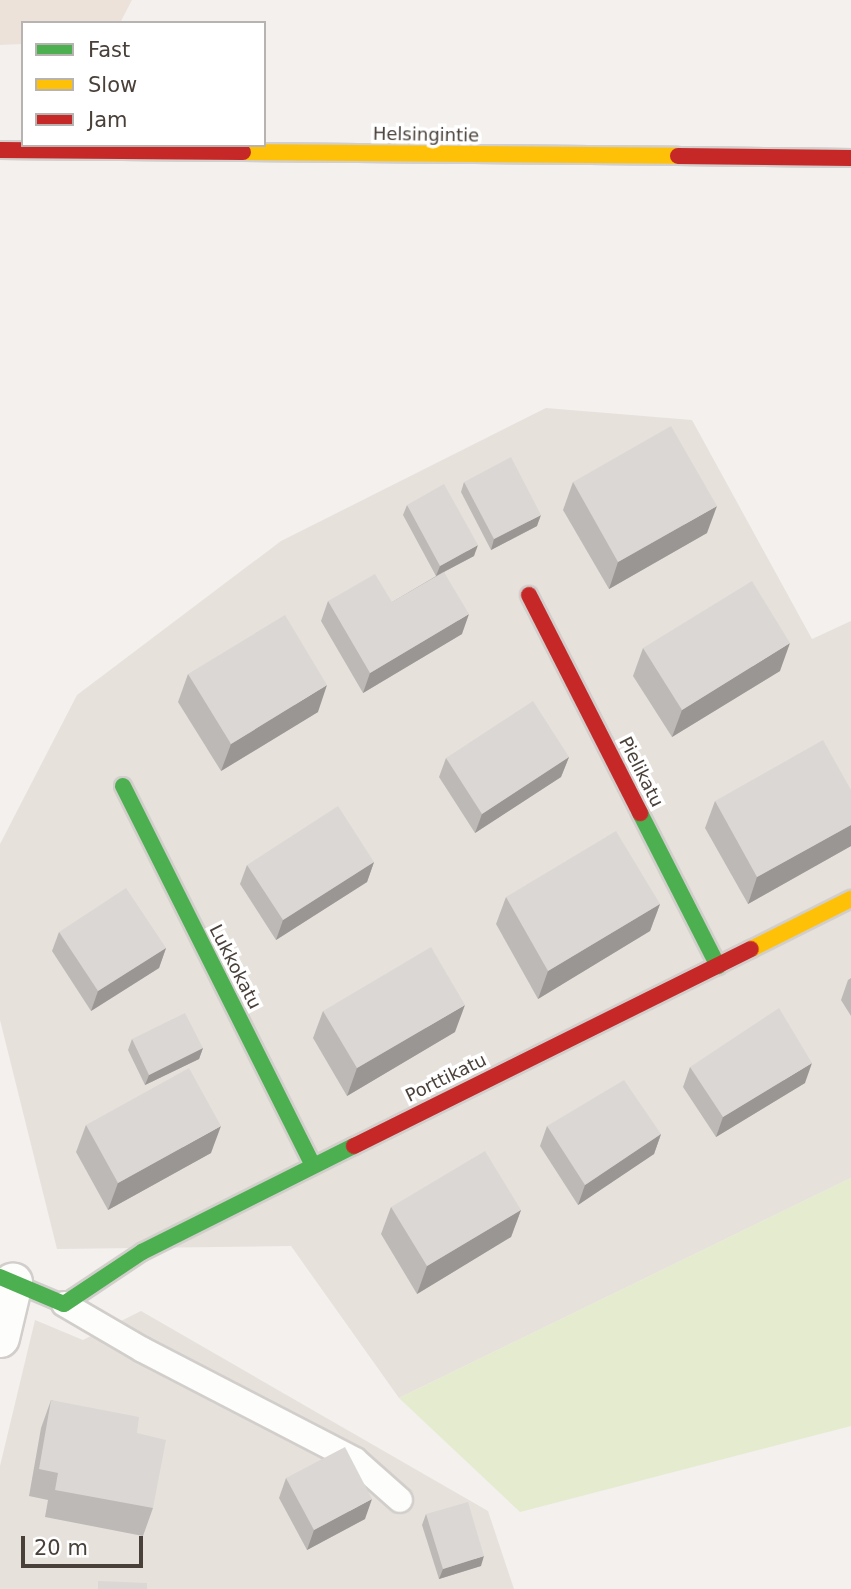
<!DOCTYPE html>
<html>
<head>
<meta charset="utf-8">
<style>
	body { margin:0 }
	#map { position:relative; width:851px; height:1589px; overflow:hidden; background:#f3f0ed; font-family:"DejaVu Sans",sans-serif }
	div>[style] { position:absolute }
	.residential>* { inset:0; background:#e7e1db }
	.commercial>* { inset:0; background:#ede2da }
	.green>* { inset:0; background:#e5ebcf }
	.roads { filter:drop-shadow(2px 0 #d1cecb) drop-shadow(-2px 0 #d1cecb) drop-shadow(0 2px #d1cecb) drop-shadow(0 -2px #d1cecb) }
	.lane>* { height:24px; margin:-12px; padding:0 12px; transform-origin:12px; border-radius:12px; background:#fdfdfc }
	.street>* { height:38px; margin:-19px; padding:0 19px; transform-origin:19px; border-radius:19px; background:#fdfdfc }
	.fast>* { height:16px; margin:-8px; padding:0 8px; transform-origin:8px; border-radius:8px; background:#4caf50 }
	.slow>* { height:16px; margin:-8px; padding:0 8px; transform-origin:8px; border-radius:8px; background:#ffc107 }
	.jam>* { height:16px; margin:-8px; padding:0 8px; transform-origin:8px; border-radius:8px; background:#c62828 }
	.wall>* { inset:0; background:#bcb9b6 }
	.shaded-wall>* { inset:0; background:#999694 }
	.building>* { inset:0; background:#dbd7d4 }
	span { translate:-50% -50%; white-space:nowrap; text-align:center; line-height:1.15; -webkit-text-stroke:7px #fff; paint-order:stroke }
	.street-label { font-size:18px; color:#494039 }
	.legend { position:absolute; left:21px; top:21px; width:245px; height:126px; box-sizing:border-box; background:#fff; border:2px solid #b6b3b0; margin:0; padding:9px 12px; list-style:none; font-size:21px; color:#494039 }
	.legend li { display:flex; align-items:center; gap:14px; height:35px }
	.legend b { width:35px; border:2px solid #b6b3b0 }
	.scale { position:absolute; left:21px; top:1536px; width:122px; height:32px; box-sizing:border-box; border:4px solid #494039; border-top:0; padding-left:9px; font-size:21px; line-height:24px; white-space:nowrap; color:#494039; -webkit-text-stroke:5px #fff; paint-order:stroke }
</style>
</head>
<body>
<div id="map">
	<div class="residential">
		<div style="clip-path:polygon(546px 408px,692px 420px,812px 639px,851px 621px,851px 1178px,399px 1398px,291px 1246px,57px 1249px,0 1020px,0 844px,77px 695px,281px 541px)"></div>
		<div style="clip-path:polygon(141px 1311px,488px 1511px,514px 1589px,0 1589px,0 1466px,35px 1320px,83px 1340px)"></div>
	</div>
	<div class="commercial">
		<div style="clip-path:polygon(0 0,132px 0,120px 23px,23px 23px,23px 44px,0 45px)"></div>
	</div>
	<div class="green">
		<div style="clip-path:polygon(851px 1178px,851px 1426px,520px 1512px,399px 1398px)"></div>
	</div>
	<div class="roads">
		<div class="lane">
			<div style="left:64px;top:1304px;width:91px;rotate:30.2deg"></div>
			<div style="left:143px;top:1350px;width:239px;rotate:27.4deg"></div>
			<div style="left:355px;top:1460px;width:60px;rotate:41.6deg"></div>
		</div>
		<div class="street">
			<div style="left:0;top:1338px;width:57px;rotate:-76.7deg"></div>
		</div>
		<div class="fast">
			<div style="left:123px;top:786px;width:424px;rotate:63.4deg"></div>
			<div style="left:640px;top:813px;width:172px;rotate:63deg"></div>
			<div style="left:0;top:1277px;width:69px;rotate:22.9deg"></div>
			<div style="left:64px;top:1304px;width:94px;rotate:-33.7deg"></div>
			<div style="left:142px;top:1252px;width:237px;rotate:-26.6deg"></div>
		</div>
		<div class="slow">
			<div style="left:243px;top:152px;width:435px;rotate:0.5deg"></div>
			<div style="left:751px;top:949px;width:112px;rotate:-26.6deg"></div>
		</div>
		<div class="jam">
			<div style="left:0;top:150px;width:243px;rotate:0.5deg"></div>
			<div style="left:678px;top:156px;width:173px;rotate:0.7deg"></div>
			<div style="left:529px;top:595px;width:245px;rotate:63deg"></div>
			<div style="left:354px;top:1146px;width:443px;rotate:-26.4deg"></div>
		</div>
	</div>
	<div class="wall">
		<div style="clip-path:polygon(464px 482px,537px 526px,491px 550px,461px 492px)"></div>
		<div style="clip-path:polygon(573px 482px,707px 533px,609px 589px,563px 510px)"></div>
		<div style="clip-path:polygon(407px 505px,474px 556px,444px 572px,462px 634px,363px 693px,321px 621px,328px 601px,392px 602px,436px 576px,403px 515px)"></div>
		<div style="clip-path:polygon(643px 648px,780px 671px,672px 737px,633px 676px)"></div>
		<div style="clip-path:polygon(188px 674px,318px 712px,221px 771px,178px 702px)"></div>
		<div style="clip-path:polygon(569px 757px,561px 777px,475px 833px,439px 777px,446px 758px)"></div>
		<div style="clip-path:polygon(851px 790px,851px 846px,748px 904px,705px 828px,715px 801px)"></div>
		<div style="clip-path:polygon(374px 862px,367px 882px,276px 940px,240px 884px,247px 865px)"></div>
		<div style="clip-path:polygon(506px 897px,660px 904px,650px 931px,538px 999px,496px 924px)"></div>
		<div style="clip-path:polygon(59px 932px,166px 948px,159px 968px,91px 1011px,52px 951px)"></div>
		<div style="clip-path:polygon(851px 978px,851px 1016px,841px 1000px,848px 980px)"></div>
		<div style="clip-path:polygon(323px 1011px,455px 1032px,347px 1096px,313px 1038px)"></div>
		<div style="clip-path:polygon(132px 1039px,203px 1048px,199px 1059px,145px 1085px,128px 1050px)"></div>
		<div style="clip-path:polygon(690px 1067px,805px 1083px,716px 1137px,683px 1087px)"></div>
		<div style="clip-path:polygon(86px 1125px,211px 1153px,108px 1210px,76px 1152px)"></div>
		<div style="clip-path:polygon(547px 1126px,661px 1134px,654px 1154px,578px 1205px,540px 1146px)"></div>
		<div style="clip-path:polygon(391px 1207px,521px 1210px,511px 1237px,417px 1294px,381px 1234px)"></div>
		<div style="clip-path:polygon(51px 1400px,137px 1433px,153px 1508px,143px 1536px,45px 1517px,48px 1500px,29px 1496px,41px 1428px)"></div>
		<div style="clip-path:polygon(286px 1478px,365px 1519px,307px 1550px,279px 1498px)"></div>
		<div style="clip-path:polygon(426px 1514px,481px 1566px,439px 1579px,422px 1525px)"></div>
	</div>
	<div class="shaded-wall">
		<div style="clip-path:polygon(717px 506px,707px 533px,609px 589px,618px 562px)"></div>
		<div style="clip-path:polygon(541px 515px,537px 526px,491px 550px,494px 539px)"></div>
		<div style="clip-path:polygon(478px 545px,474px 556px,436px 576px,440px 566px)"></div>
		<div style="clip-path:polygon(469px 614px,462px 634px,363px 693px,370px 673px)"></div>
		<div style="clip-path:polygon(790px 643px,780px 671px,672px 737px,682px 710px)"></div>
		<div style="clip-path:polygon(327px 685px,318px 712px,221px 771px,231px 744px)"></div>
		<div style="clip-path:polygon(569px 757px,561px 777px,475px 833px,482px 814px)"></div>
		<div style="clip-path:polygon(851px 825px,851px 846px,748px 904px,757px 877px)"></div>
		<div style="clip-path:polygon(374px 862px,367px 882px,276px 940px,283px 920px)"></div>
		<div style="clip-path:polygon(660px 904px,650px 931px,538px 999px,548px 971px)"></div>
		<div style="clip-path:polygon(166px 948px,159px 968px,91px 1011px,98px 991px)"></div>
		<div style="clip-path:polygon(465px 1005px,455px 1032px,347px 1096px,357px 1068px)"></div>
		<div style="clip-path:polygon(203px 1048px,199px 1059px,145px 1085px,149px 1075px)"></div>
		<div style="clip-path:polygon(812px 1063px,805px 1083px,716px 1137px,723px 1117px)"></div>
		<div style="clip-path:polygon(221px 1126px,211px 1153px,108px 1210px,118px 1183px)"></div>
		<div style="clip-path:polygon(661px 1134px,654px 1154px,578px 1205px,585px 1185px)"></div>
		<div style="clip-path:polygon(521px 1210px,511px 1237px,417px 1294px,427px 1266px)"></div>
		<div style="clip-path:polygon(372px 1499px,365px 1519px,307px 1550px,314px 1530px)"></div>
		<div style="clip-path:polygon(484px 1556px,481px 1566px,439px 1579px,443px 1569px)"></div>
	</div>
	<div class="building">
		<div style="clip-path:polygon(671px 426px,717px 506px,618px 562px,573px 482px)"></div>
		<div style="clip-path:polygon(511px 457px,541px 515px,494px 539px,464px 482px)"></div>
		<div style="clip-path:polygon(444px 484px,478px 545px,440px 566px,407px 505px)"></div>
		<div style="clip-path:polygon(444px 572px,469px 614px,370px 673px,328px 601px,375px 574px,392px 602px)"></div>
		<div style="clip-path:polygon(752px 581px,790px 643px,682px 710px,643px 648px)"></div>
		<div style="clip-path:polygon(285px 615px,327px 685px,231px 744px,188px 674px)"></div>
		<div style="clip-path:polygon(533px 701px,569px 757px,482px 814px,446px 758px)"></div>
		<div style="clip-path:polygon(823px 740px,851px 790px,851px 825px,757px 877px,715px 801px)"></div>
		<div style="clip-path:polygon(338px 806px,374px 862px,283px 920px,247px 865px)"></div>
		<div style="clip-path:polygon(616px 831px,660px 904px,548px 971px,506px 897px)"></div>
		<div style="clip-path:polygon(126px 888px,166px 948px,98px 991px,59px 932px)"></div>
		<div style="clip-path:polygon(431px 947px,465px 1005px,357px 1068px,323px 1011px)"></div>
		<div style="clip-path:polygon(779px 1008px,812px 1063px,723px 1117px,690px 1067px)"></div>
		<div style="clip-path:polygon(185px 1013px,203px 1048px,149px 1075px,132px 1039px)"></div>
		<div style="clip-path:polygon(189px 1068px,221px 1126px,118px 1183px,86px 1125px)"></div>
		<div style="clip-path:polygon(624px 1080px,661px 1134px,585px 1185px,547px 1126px)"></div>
		<div style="clip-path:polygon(485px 1151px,521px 1210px,427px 1266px,391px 1207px)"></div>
		<div style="clip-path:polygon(51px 1400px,139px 1417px,137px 1433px,166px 1440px,153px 1508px,55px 1490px,58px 1473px,39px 1469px)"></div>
		<div style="clip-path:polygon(345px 1447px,372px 1499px,314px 1530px,286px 1478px)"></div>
		<div style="clip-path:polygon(468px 1502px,484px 1556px,443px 1569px,426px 1514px)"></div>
		<div style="clip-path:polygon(98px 1581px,147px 1583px,147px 1589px,98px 1589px)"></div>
	</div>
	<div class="street-label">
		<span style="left:426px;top:135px;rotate:1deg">Helsingintie</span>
		<span style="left:641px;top:772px;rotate:63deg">Pielikatu</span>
		<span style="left:235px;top:967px;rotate:63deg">Lukkokatu</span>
		<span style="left:446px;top:1078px;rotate:-26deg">Porttikatu</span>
	</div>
	<ul class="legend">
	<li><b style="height:9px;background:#4caf50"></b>Fast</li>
	<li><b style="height:9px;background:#ffc107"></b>Slow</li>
	<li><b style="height:9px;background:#c62828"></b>Jam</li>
	</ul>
	<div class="scale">20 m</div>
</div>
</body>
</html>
